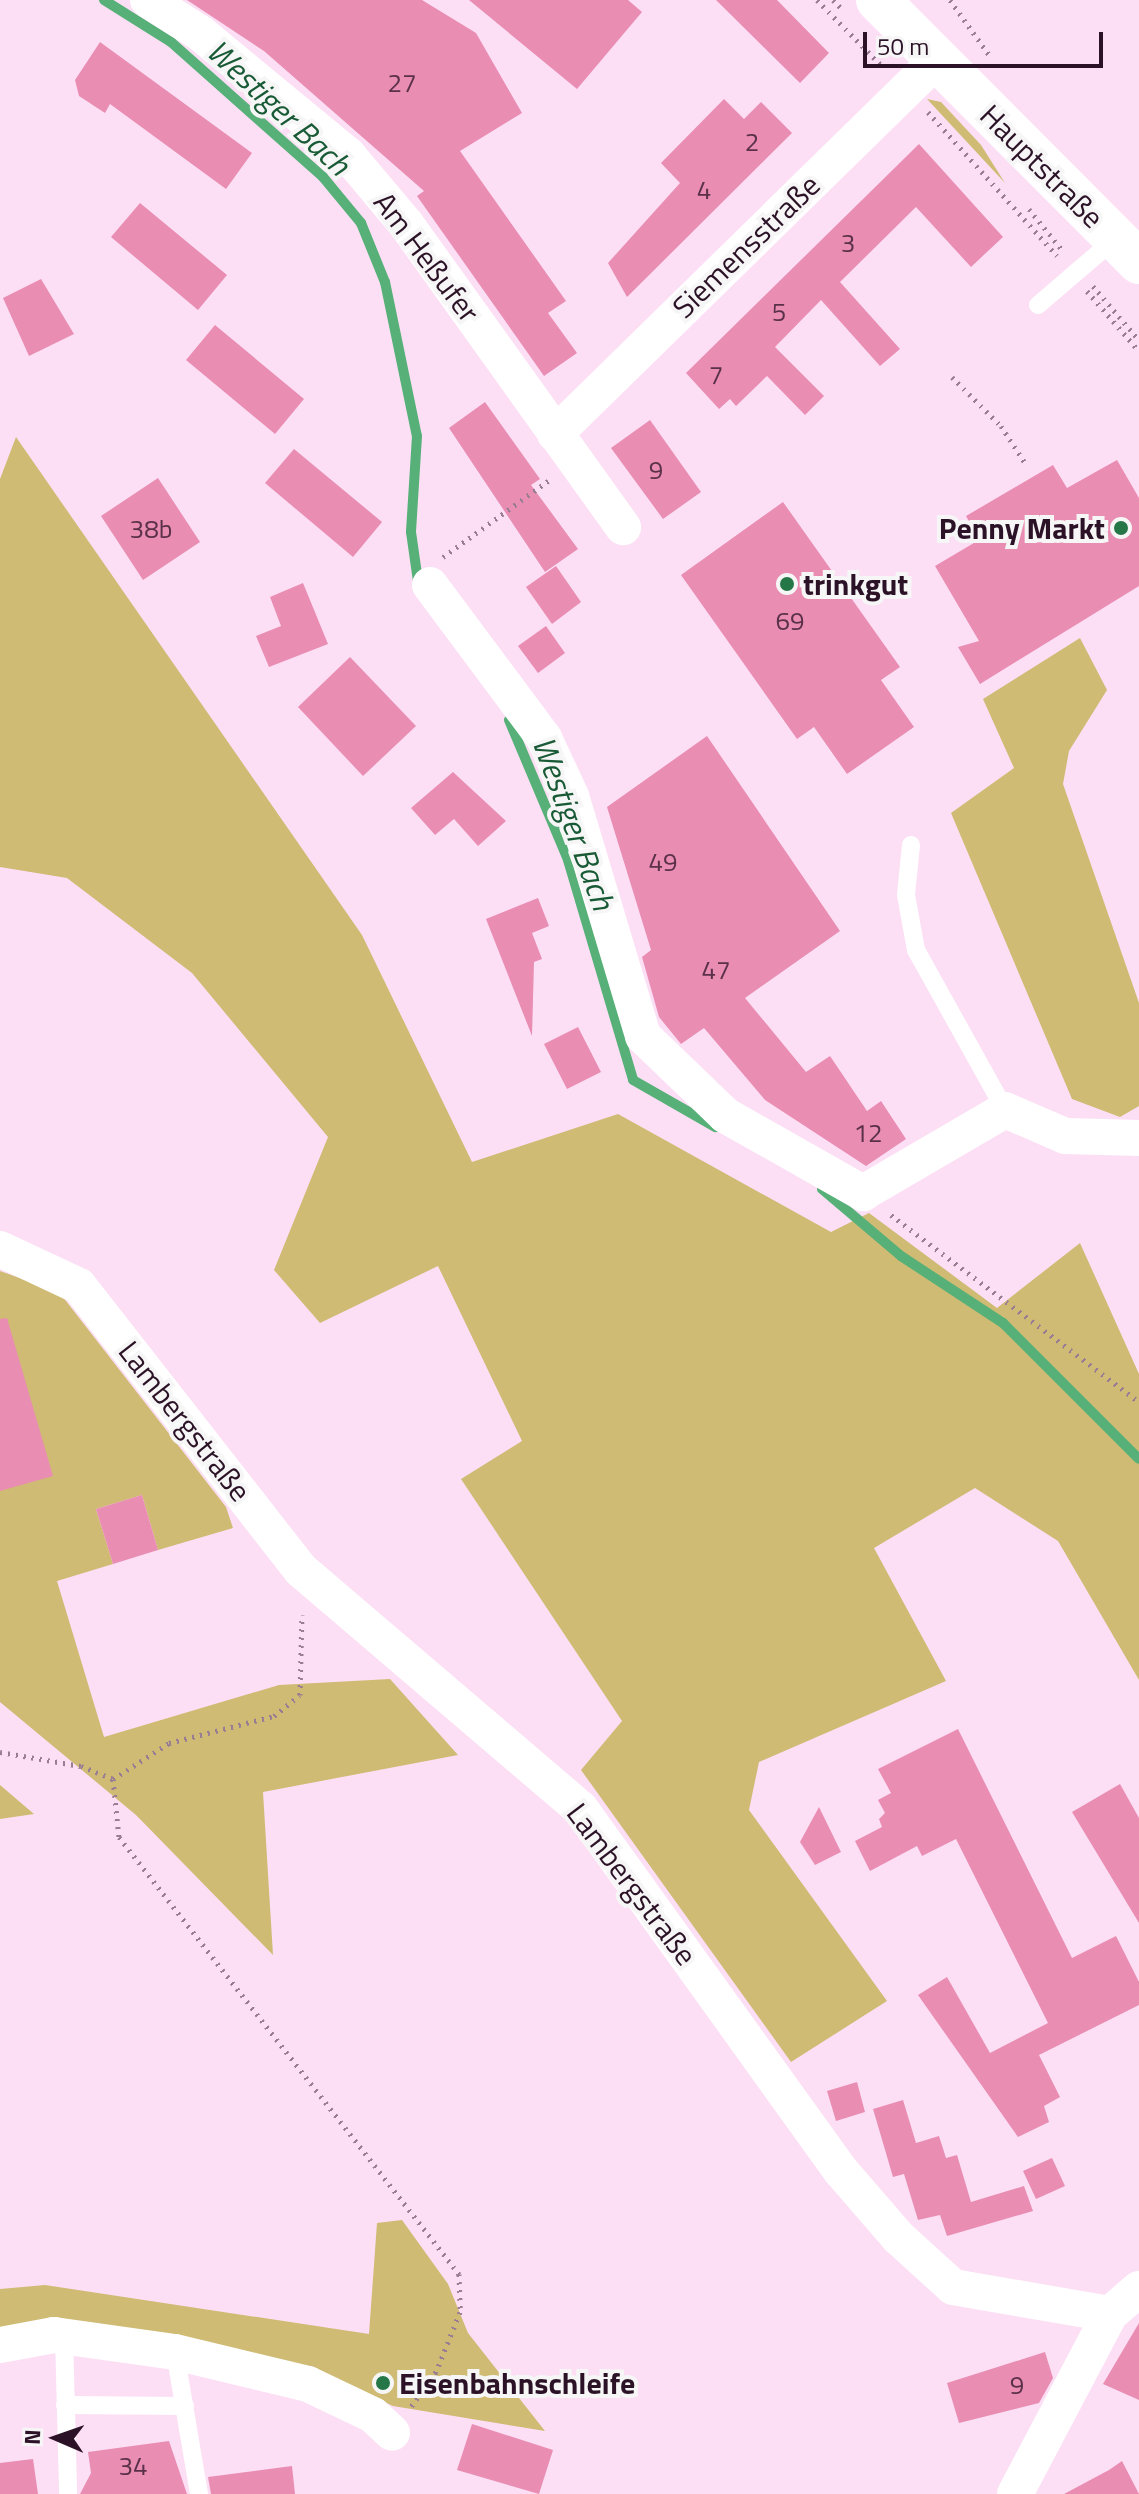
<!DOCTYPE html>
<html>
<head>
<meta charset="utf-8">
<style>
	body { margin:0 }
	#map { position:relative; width:1139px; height:2494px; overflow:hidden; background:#fcdff5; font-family:"Titillium Web",sans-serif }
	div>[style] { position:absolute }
	.green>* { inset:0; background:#cfbb74 }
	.stream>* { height:10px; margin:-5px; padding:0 5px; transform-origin:5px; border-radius:5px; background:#56b077 }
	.building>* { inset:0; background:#e98db3 }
	.path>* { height:5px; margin-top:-2.5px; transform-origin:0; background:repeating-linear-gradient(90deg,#997d93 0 2px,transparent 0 8px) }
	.lane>* { height:18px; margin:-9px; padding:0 9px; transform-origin:9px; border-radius:9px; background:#fff }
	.street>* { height:36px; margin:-18px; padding:0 18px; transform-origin:18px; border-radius:18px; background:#fff }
	.secondary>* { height:44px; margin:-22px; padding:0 22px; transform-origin:22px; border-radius:22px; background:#fff }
	.dots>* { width:22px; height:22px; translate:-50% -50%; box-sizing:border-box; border:4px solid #f6f6f6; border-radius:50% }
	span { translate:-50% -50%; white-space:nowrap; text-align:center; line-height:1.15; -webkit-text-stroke:8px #f6f6f6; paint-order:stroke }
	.number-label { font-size:26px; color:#5a3149 }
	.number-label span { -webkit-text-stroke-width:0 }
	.street-label { font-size:30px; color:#2b1226 }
	.poi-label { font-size:30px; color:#2b1226; font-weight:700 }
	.right { translate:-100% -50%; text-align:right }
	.left { translate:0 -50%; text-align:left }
	.water-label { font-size:32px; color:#185a35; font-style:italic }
	.north { position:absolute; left:16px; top:2398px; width:80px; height:80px; -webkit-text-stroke:6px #f6f6f6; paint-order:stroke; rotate:272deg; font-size:22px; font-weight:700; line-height:32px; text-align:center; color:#2b1226 }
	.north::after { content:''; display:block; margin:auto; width:28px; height:36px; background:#2b1226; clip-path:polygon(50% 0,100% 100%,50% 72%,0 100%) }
	.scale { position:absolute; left:863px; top:32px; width:240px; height:36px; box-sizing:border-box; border:4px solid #2b1226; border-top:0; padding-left:10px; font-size:24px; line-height:28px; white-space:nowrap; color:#2b1226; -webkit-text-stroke:6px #f6f6f6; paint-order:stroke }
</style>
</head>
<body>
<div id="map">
	<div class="green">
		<div style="clip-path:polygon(927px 99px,941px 102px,981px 145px,1005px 183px)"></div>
		<div style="clip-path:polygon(16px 437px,362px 935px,472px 1162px,618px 1114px,831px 1232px,869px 1213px,997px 1308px,1080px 1243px,1139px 1374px,1139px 1680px,1058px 1541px,975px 1488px,874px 1548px,946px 1681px,759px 1762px,749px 1810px,887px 2001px,791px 2062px,581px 1770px,622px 1721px,461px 1479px,522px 1441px,438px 1266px,320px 1323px,274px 1270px,328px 1137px,192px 973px,67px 878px,0 867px,0 479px)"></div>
		<div style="clip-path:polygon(1080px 638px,1107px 690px,1069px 751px,1063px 784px,1139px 1003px,1139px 1106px,1120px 1117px,1072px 1099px,951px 813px,1014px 768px,983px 699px)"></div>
		<div style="clip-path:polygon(0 1271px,59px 1292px,226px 1507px,233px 1528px,158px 1550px,142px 1495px,96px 1509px,113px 1564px,57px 1581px,104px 1737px,279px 1685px,390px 1679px,458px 1755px,263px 1792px,273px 1955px,136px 1815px,0 1702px)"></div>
		<div style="clip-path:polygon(0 1785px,34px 1814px,0 1819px)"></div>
		<div style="clip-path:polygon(402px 2220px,448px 2284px,468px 2333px,545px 2431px,393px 2406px,309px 2368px,0 2335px,0 2289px,45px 2285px,369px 2334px,377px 2223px)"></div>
	</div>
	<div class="stream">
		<div style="left:104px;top:0;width:79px;rotate:32.1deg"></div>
		<div style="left:171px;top:42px;width:203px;rotate:41.6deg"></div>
		<div style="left:323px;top:177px;width:60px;rotate:50.4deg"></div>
		<div style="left:361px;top:223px;width:64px;rotate:67.9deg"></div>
		<div style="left:385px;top:282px;width:157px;rotate:78.3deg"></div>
		<div style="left:417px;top:436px;width:96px;rotate:93.6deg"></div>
		<div style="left:411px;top:532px;width:57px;rotate:81.9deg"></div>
		<div style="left:509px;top:720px;width:152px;rotate:67.1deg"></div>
		<div style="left:568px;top:860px;width:229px;rotate:73.5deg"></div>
		<div style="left:633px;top:1080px;width:95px;rotate:29.8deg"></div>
		<div style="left:822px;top:1189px;width:104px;rotate:40.3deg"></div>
		<div style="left:901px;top:1256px;width:122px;rotate:33.3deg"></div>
		<div style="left:1003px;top:1323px;width:192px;rotate:45deg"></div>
	</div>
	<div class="building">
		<div style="clip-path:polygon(187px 0,422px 0,476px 33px,522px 113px,460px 151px,566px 301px,548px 313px,577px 353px,544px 376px,417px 196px,424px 191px,264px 51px)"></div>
		<div style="clip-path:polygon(469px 0,628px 0,642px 12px,577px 89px)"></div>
		<div style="clip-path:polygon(716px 0,777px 0,829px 53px,800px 83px)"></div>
		<div style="clip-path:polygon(100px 42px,252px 153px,226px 189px,110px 104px,105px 113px,79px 96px,75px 80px)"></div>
		<div style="clip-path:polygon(724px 99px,744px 119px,761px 102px,792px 133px,627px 297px,608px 263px,680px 183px,661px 163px)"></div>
		<div style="clip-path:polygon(919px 144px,1003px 237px,971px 267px,916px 207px,840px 282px,900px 349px,880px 366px,821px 300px,775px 347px,824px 396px,805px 415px,767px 376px,736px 406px,730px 399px,719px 409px,686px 373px)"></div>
		<div style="clip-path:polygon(140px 203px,227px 275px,198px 310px,111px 237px)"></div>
		<div style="clip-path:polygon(41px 279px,74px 334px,29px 356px,3px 298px)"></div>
		<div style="clip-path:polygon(215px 325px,304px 399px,275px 434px,186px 360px)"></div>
		<div style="clip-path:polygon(485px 402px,540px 479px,531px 485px,578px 549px,545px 572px,449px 428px)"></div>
		<div style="clip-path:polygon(650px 420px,701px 492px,663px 519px,611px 448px)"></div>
		<div style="clip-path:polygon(294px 449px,382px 522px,353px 557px,265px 483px)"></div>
		<div style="clip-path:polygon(1117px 460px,1139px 498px,1139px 586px,980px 684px,958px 647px,979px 641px,935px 566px,979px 540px,966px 516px,1053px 465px,1067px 488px)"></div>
		<div style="clip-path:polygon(158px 478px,200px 542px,143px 580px,101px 516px)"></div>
		<div style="clip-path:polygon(783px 502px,900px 667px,881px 680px,914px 727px,847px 774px,814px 727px,797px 739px,681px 575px)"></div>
		<div style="clip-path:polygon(556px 566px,581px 602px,552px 624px,526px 587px)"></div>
		<div style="clip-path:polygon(303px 583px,328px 644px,269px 667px,256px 636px,281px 626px,270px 597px)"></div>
		<div style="clip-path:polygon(546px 626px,565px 653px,538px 673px,518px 646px)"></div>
		<div style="clip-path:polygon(350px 657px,416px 726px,363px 776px,298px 707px)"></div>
		<div style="clip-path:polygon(707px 736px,840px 931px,745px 998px,806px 1072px,830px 1056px,867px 1111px,881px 1101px,906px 1139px,866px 1166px,765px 1100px,704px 1028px,681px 1044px,659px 1017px,642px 957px,651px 950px,607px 807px)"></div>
		<div style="clip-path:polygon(453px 772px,506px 821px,478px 846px,454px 819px,435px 835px,411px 808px)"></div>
		<div style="clip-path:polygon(538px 898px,549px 926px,532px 933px,542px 959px,534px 962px,532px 1036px,486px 919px)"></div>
		<div style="clip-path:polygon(578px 1027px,601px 1072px,567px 1089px,544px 1044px)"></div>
		<div style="clip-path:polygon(7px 1318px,53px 1476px,0 1491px,0 1319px)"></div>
		<div style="clip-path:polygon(142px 1495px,158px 1550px,113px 1564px,96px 1509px)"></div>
		<div style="clip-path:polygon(958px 1729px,1072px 1958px,1116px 1936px,1139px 1982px,1139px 2005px,1039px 2055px,1060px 2097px,1044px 2106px,1049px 2122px,1018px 2137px,918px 1995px,947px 1977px,990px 2053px,1048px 2023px,956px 1839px,922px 1856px,917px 1846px,870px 1871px,855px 1841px,882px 1827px,879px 1819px,885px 1813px,878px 1800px,891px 1793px,878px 1769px)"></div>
		<div style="clip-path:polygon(1120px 1784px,1139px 1818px,1139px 1923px,1072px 1812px)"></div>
		<div style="clip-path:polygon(819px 1807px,841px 1852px,815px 1865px,800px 1842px)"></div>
		<div style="clip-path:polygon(857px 2082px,865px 2112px,836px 2121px,827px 2091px)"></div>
		<div style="clip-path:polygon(903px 2100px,916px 2143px,939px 2136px,946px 2158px,957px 2155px,971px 2202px,1024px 2186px,1033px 2211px,947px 2236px,940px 2215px,918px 2220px,904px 2174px,893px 2177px,873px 2109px)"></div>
		<div style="clip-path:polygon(1052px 2158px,1065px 2186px,1036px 2199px,1023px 2171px)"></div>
		<div style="clip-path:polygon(1139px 2323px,1139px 2400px,1103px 2384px)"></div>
		<div style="clip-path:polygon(1045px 2352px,1053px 2378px,1039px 2403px,959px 2423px,947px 2383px)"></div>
		<div style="clip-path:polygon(472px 2424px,553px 2450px,539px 2494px,457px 2470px)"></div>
		<div style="clip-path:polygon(169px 2441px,187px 2494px,80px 2494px,91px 2473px,88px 2452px)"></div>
		<div style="clip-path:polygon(33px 2459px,38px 2494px,0 2494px,0 2463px)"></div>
		<div style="clip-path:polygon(1122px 2461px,1139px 2494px,1064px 2494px,1109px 2470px)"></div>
		<div style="clip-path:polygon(292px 2466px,295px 2494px,211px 2494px,208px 2477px)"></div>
	</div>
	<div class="path">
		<div style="left:817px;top:0;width:95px;rotate:45.4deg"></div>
		<div style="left:833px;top:0;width:11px;rotate:45deg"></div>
		<div style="left:950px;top:0;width:69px;rotate:54.5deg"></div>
		<div style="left:928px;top:112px;width:193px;rotate:48.1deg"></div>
		<div style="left:1029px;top:209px;width:54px;rotate:51deg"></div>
		<div style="left:1093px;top:286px;width:71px;rotate:49.6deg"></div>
		<div style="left:1087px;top:291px;width:79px;rotate:49.1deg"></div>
		<div style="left:952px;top:377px;width:69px;rotate:45deg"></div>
		<div style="left:1001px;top:426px;width:44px;rotate:57deg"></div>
		<div style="left:443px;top:557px;width:130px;rotate:-35.9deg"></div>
		<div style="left:891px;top:1215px;width:311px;rotate:37deg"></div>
		<div style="left:0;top:1752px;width:82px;rotate:9.8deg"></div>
		<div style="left:81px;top:1766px;width:35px;rotate:22deg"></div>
		<div style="left:113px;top:1779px;width:67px;rotate:-32.7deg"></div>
		<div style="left:169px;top:1743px;width:108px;rotate:-14.4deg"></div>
		<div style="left:274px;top:1716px;width:33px;rotate:-39deg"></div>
		<div style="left:300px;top:1695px;width:80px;rotate:-88.6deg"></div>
		<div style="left:113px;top:1779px;width:58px;rotate:84.1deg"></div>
		<div style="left:119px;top:1837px;width:554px;rotate:52.12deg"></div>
		<div style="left:459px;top:2274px;width:38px;rotate:88deg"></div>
		<div style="left:460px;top:2312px;width:65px;rotate:111.8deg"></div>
		<div style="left:436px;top:2372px;width:44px;rotate:125.8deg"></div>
	</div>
	<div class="lane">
		<div style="left:1038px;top:305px;width:101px;rotate:-40.6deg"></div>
		<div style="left:911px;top:845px;width:50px;rotate:95.7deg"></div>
		<div style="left:906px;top:895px;width:56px;rotate:79.7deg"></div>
		<div style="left:916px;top:950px;width:183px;rotate:60.9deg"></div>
		<div style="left:64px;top:2336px;width:158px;rotate:88.5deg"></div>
		<div style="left:175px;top:2352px;width:144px;rotate:80.4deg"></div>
		<div style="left:65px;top:2405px;width:120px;rotate:0.5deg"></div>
	</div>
	<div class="street">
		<div style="left:148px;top:0;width:62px;rotate:32.4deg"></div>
		<div style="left:200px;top:33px;width:192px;rotate:39.5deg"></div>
		<div style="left:348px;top:155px;width:90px;rotate:50deg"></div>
		<div style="left:406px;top:224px;width:373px;rotate:54.4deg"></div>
		<div style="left:555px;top:434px;width:536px;rotate:-44.4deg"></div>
		<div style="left:430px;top:585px;width:191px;rotate:53.3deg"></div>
		<div style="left:544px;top:738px;width:64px;rotate:65deg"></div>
		<div style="left:571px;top:796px;width:251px;rotate:73.3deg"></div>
		<div style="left:643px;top:1036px;width:114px;rotate:43.9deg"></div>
		<div style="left:725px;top:1115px;width:159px;rotate:29.5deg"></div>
		<div style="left:863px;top:1193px;width:164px;rotate:-30.3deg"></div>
		<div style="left:1005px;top:1110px;width:65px;rotate:23.4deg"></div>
		<div style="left:1065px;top:1136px;width:74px;rotate:1.5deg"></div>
		<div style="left:0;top:1249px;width:87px;rotate:25.1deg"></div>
		<div style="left:79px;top:1286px;width:360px;rotate:52deg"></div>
		<div style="left:301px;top:1570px;width:367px;rotate:40.5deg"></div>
		<div style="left:580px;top:1808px;width:447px;rotate:54.3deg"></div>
		<div style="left:841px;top:2171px;width:87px;rotate:49.2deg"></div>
		<div style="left:898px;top:2237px;width:74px;rotate:42.3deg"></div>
		<div style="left:953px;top:2287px;width:159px;rotate:9.8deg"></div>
		<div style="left:0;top:2345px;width:55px;rotate:-10.5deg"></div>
		<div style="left:54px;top:2335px;width:122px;rotate:8deg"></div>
		<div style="left:175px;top:2352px;width:137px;rotate:13.5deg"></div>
		<div style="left:308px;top:2384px;width:72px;rotate:25.5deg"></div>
		<div style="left:373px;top:2415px;width:26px;rotate:43deg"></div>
		<div style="left:1015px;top:2494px;width:204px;rotate:-62.2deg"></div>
		<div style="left:1110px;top:2314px;width:38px;rotate:-41deg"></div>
	</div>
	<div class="secondary">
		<div style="left:878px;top:0;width:370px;rotate:45.1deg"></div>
	</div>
	<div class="dots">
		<div style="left:1121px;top:528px;background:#267748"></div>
		<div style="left:787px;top:584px;background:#267748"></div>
		<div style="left:383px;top:2383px;background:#267748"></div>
	</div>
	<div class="number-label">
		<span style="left:402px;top:83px">27</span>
		<span style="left:752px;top:142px">2</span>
		<span style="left:704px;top:190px">4</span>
		<span style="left:848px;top:243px">3</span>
		<span style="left:779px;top:312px">5</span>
		<span style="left:716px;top:375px">7</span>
		<span style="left:656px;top:470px">9</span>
		<span style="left:151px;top:529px">38b</span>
		<span style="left:790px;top:621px">69</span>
		<span style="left:663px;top:862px">49</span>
		<span style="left:716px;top:970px">47</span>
		<span style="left:868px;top:1133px">12</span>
		<span style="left:1017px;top:2385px">9</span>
		<span style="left:133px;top:2466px">34</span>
	</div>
	<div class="street-label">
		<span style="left:1042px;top:166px;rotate:45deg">Hauptstraße</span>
		<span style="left:746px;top:246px;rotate:-44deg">Siemensstraße</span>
		<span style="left:427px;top:257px;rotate:53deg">Am Heßufer</span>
		<span style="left:185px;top:1421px;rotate:52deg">Lambergstraße</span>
		<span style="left:632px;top:1884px;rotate:53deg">Lambergstraße</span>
	</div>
	<div class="poi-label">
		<span class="right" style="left:1105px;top:528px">Penny Markt</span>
		<span class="left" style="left:803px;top:584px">trinkgut</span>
		<span class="left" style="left:399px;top:2383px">Eisenbahnschleife</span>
	</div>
	<div class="water-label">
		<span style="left:279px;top:107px;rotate:43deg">Westiger Bach</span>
		<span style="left:574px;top:823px;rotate:70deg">Westiger Bach</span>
	</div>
	<div class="north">N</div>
	<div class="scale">50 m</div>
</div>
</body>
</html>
